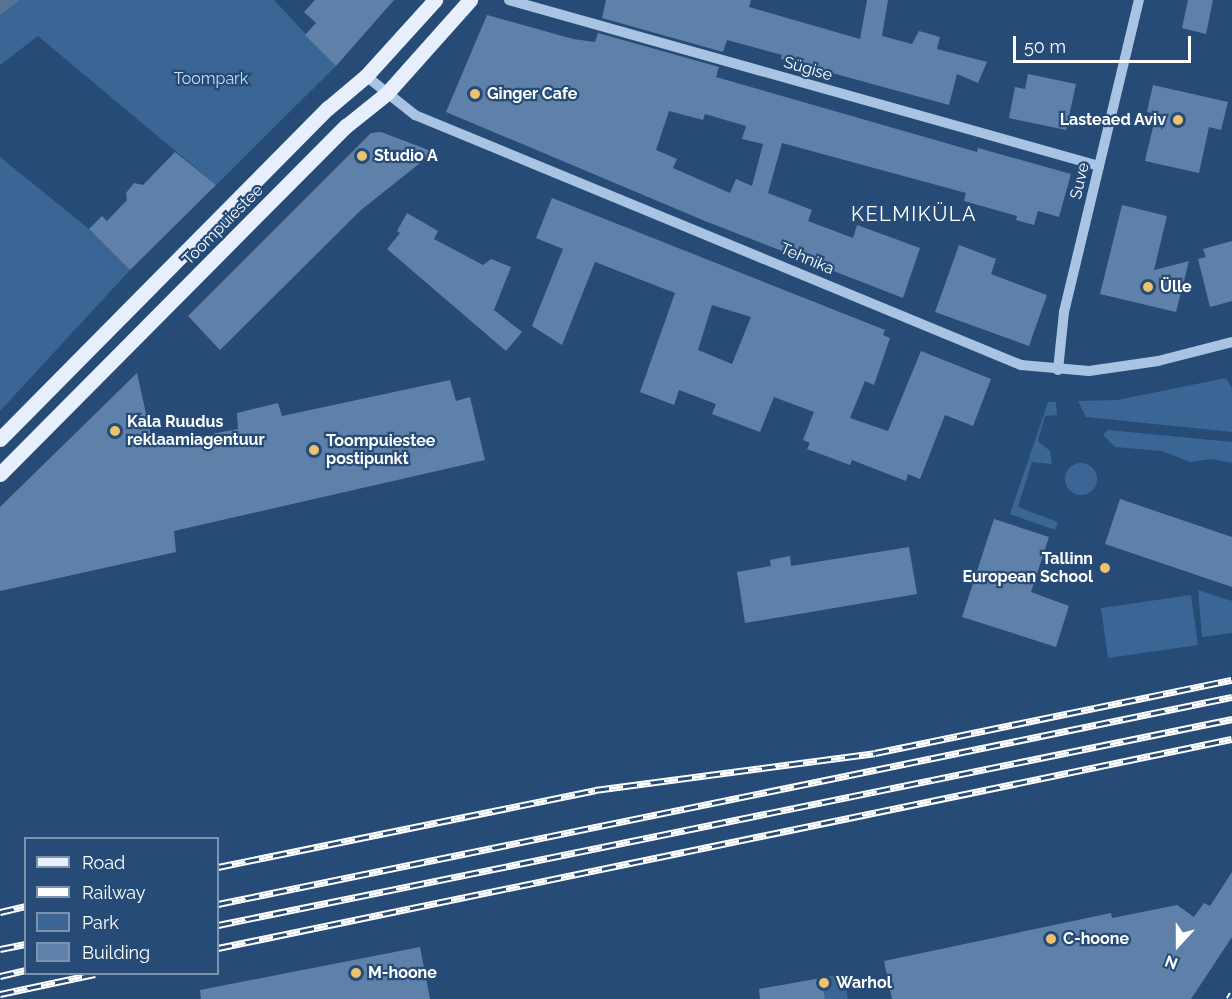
<!DOCTYPE html>
<html>
<head>
<meta charset="utf-8">
<style>
	body { margin:0 }
	#map { position:relative; width:1232px; height:999px; overflow:hidden; background:#264b77; font-family:Raleway,sans-serif }
	div>[style] { position:absolute }
	.green>* { inset:0; background:#3a6594 }
	.round { border-radius:50% }
	.water>* { inset:0; background:#577393 }
	.building>* { inset:0; background:#5f81a9 }
	.minor>* { height:10px; margin:-5px; padding:0 5px; transform-origin:5px; border-radius:5px; background:#a8c4e2 }
	.major>* { height:15px; margin:-7.5px; padding:0 7.5px; transform-origin:7.5px; border-radius:7.5px; background:#e7effc }
	.rail>* { height:7px; margin-top:-3.5px; transform-origin:0; background:repeating-linear-gradient(90deg,#264b77 0 14px,#fff 0 28px); box-sizing:border-box; border-block:2px solid #fff }
	.dots>* { width:16px; height:16px; translate:-50% -50%; box-sizing:border-box; border:3px solid #264b77; border-radius:50% }
	span { translate:-50% -50%; white-space:nowrap; text-align:center; line-height:1.15; -webkit-text-stroke:4.5px #264b77; paint-order:stroke }
	.street-label { font-size:16px; color:#fff }
	.park-label { font-size:16px; color:#caddf2 }
	.poi-label { font-size:16px; color:#fff; font-weight:700 }
	.left { translate:0 -50%; text-align:left }
	.right { translate:-100% -50%; text-align:right }
	.quarter-label { font-size:20px; color:#fff; letter-spacing:1.5px }
	.legend { position:absolute; left:24px; top:837px; width:195px; height:138px; box-sizing:border-box; background:#264b77; border:2px solid #7d93ad; margin:0; padding:8px 10px; list-style:none; font-size:18px; color:#fff }
	.legend li { display:flex; align-items:center; gap:12px; height:30px }
	.legend b { width:30px; border:2px solid #7d93ad }
	.north { position:absolute; left:1148px; top:915px; width:60px; height:60px; -webkit-text-stroke:4px #264b77; paint-order:stroke; rotate:201deg; font-size:16px; font-weight:700; line-height:24px; text-align:center; color:#fff }
	.north::after { content:''; display:block; margin:auto; width:21px; height:27px; background:#fff; clip-path:polygon(50% 0,100% 100%,50% 72%,0 100%) }
	.scale { position:absolute; left:1013px; top:36px; width:178px; height:27px; box-sizing:border-box; border:3px solid #fff; border-top:0; padding-left:8px; font-size:18px; line-height:21px; white-space:nowrap; color:#fff; -webkit-text-stroke:4px #264b77; paint-order:stroke }
</style>
</head>
<body>
<div id="map">
	<div class="green">
		<div style="clip-path:polygon(0 0,274px 0,336px 66px,216px 185px,38px 36px,0 65px)"></div>
		<div style="clip-path:polygon(0 157px,89px 229px,130px 270px,0 411px)"></div>
		<div style="clip-path:polygon(1226px 378px,1232px 388px,1232px 432px,1086px 417px,1078px 401px,1117px 400px)"></div>
		<div style="clip-path:polygon(1048px 402px,1056px 402px,1057px 415px,1045px 416px,1038px 441px,1050px 451px,1052px 464px,1032px 462px,1018px 507px,1058px 522px,1055px 530px,1010px 514px)"></div>
		<div style="clip-path:polygon(1108px 430px,1232px 442px,1232px 463px,1211px 459px,1190px 462px,1162px 451px,1115px 447px,1103px 435px)"></div>
		<div class="round" style="left:1065px;top:463px;width:32px;height:32px"></div>
		<div style="clip-path:polygon(1198px 590px,1232px 601px,1232px 633px,1202px 637px)"></div>
		<div style="clip-path:polygon(1191px 595px,1198px 645px,1108px 658px,1101px 608px)"></div>
		<div style="clip-path:polygon(843px 973px,848px 999px,825px 999px,821px 978px)"></div>
	</div>
	<div class="water">
		<div style="clip-path:polygon(0 0,20px 0,0 15px)"></div>
	</div>
	<div class="building">
		<div style="clip-path:polygon(315px 0,394px 0,336px 66px,305px 35px,316px 23px,304px 12px)"></div>
		<div style="clip-path:polygon(606px 0,751px 0,749px 7px,860px 39px,867px 0,888px 0,882px 36px,912px 44px,919px 31px,940px 37px,937px 49px,987px 62px,978px 83px,957px 74px,949px 105px,781px 59px,782px 55px,727px 40px,723px 52px,602px 18px)"></div>
		<div style="clip-path:polygon(1188px 0,1213px 0,1206px 34px,1182px 28px)"></div>
		<div style="clip-path:polygon(evenodd,487px 15px,573px 39px,595px 42px,598px 33px,719px 67px,716px 77px,977px 152px,978px 148px,1071px 174px,1059px 217px,1038px 211px,1034px 225px,1016px 220px,1017px 216px,964px 201px,966px 193px,782px 143px,768px 193px,812px 210px,808px 221px,853px 238px,857px 225px,920px 248px,903px 298px,705px 221px,446px 112px,487px 15px,669px 111px,703px 120px,705px 114px,746px 126px,742px 139px,763px 144px,752px 186px,736px 179px,730px 193px,673px 168px,677px 159px,656px 150px,669px 111px)"></div>
		<div style="clip-path:polygon(1028px 74px,1076px 84px,1066px 130px,1009px 118px,1015px 87px,1025px 89px)"></div>
		<div style="clip-path:polygon(1153px 85px,1228px 102px,1221px 130px,1209px 127px,1199px 173px,1145px 161px,1156px 114px,1147px 112px)"></div>
		<div style="clip-path:polygon(381px 132px,434px 152px,361px 210px,220px 350px,188px 316px,371px 133px)"></div>
		<div style="clip-path:polygon(175px 152px,216px 185px,130px 270px,89px 229px,102px 216px,107px 221px,127px 200px,126px 193px,134px 183px,143px 185px)"></div>
		<div style="clip-path:polygon(evenodd,552px 198px,885px 330px,883px 335px,890px 338px,874px 385px,865px 381px,850px 418px,888px 431px,921px 351px,991px 379px,973px 426px,945px 415px,920px 479px,908px 474px,906px 481px,852px 460px,850px 465px,807px 449px,810px 443px,803px 440px,814px 412px,774px 397px,760px 432px,712px 414px,716px 404px,679px 390px,674px 405px,640px 392px,675px 293px,595px 262px,562px 345px,532px 326px,563px 249px,536px 238px,552px 198px,712px 305px,751px 317px,732px 364px,698px 350px,712px 305px)"></div>
		<div style="clip-path:polygon(1122px 205px,1167px 216px,1154px 270px,1189px 261px,1176px 312px,1100px 294px)"></div>
		<div style="clip-path:polygon(407px 213px,438px 231px,434px 239px,483px 265px,491px 259px,511px 267px,494px 310px,522px 332px,506px 351px,387px 249px,400px 233px,397px 231px)"></div>
		<div style="clip-path:polygon(1232px 241px,1232px 301px,1210px 307px,1198px 259px,1206px 257px,1203px 249px)"></div>
		<div style="clip-path:polygon(959px 245px,996px 259px,991px 274px,1047px 295px,1029px 346px,935px 312px)"></div>
		<div style="clip-path:polygon(137px 373px,153px 445px,238px 429px,237px 413px,278px 403px,282px 416px,450px 380px,456px 401px,470px 397px,485px 460px,174px 531px,176px 552px,0 591px,0 507px)"></div>
		<div style="clip-path:polygon(1120px 499px,1232px 537px,1232px 587px,1105px 544px)"></div>
		<div style="clip-path:polygon(994px 519px,1049px 537px,1031px 592px,1069px 606px,1056px 647px,962px 617px)"></div>
		<div style="clip-path:polygon(909px 547px,917px 594px,745px 623px,737px 572px,771px 566px,770px 560px,790px 556px,791px 566px)"></div>
		<div style="clip-path:polygon(1232px 872px,1232px 937px,1191px 999px,892px 999px,884px 961px,1111px 913px,1112px 918px,1177px 905px,1194px 917px,1204px 903px,1210px 906px)"></div>
		<div style="clip-path:polygon(420px 947px,430px 999px,201px 999px,200px 990px)"></div>
		<div style="clip-path:polygon(821px 978px,825px 999px,760px 999px,759px 989px)"></div>
	</div>
	<div class="minor">
		<div style="left:509px;top:0;width:613px;rotate:15.71deg"></div>
		<div style="left:366px;top:76px;width:63px;rotate:38.5deg"></div>
		<div style="left:415px;top:115px;width:656px;rotate:22.42deg"></div>
		<div style="left:1021px;top:365px;width:68px;rotate:5deg"></div>
		<div style="left:1089px;top:371px;width:70px;rotate:-8.2deg"></div>
		<div style="left:1158px;top:361px;width:76px;rotate:-14.4deg"></div>
		<div style="left:1058px;top:370px;width:58px;rotate:-84.1deg"></div>
		<div style="left:1064px;top:312px;width:321px;rotate:-76.5deg"></div>
	</div>
	<div class="major">
		<div style="left:0;top:439px;width:466px;rotate:-45.3deg"></div>
		<div style="left:328px;top:108px;width:50px;rotate:-40.1deg"></div>
		<div style="left:366px;top:76px;width:103px;rotate:-47.8deg"></div>
		<div style="left:0;top:474px;width:491px;rotate:-45.2deg"></div>
		<div style="left:346px;top:126px;width:53px;rotate:-38.8deg"></div>
		<div style="left:387px;top:93px;width:125px;rotate:-48.3deg"></div>
	</div>
	<div class="rail">
		<div style="left:218px;top:867px;width:385px;rotate:-11.5deg"></div>
		<div style="left:595px;top:790px;width:282px;rotate:-7.5deg"></div>
		<div style="left:875px;top:753px;width:364px;rotate:-11.6deg"></div>
		<div style="left:218px;top:904px;width:1035px;rotate:-11.54deg"></div>
		<div style="left:0;top:912px;width:27px;rotate:-13deg"></div>
		<div style="left:218px;top:925px;width:1035px;rotate:-11.48deg"></div>
		<div style="left:218px;top:948px;width:1035px;rotate:-11.65deg"></div>
		<div style="left:0;top:949px;width:26px;rotate:-11deg"></div>
		<div style="left:0;top:976px;width:27px;rotate:-13deg"></div>
		<div style="left:0;top:994px;width:97px;rotate:-11.9deg"></div>
		<div style="left:1229px;top:999px;width:6px;rotate:-59deg"></div>
	</div>
	<div class="dots">
		<div style="left:475px;top:94px;background:#ebc36e"></div>
		<div style="left:1178px;top:120px;background:#ebc36e"></div>
		<div style="left:362px;top:156px;background:#ebc36e"></div>
		<div style="left:1148px;top:287px;background:#ebc36e"></div>
		<div style="left:115px;top:431px;background:#ebc36e"></div>
		<div style="left:314px;top:450px;background:#ebc36e"></div>
		<div style="left:1105px;top:568px;background:#ebc36e"></div>
		<div style="left:1051px;top:939px;background:#ebc36e"></div>
		<div style="left:356px;top:973px;background:#ebc36e"></div>
		<div style="left:824px;top:983px;background:#ebc36e"></div>
	</div>
	<div class="street-label">
		<span style="left:808px;top:69px;rotate:16deg">Sügise</span>
		<span style="left:1080px;top:181px;rotate:-77deg">Suve</span>
		<span style="left:223px;top:225px;rotate:-45deg">Toompuiestee</span>
		<span style="left:807px;top:259px;rotate:23deg">Tehnika</span>
	</div>
	<div class="park-label">
		<span style="left:211px;top:79px">Toompark</span>
	</div>
	<div class="poi-label">
		<span class="left" style="left:487px;top:94px">Ginger Cafe</span>
		<span class="right" style="left:1166px;top:120px">Lasteaed Aviv</span>
		<span class="left" style="left:374px;top:156px">Studio A</span>
		<span class="left" style="left:1160px;top:287px">Ülle</span>
		<span class="left" style="left:127px;top:431px">Kala Ruudus<br>reklaamiagentuur</span>
		<span class="left" style="left:326px;top:450px">Toompuiestee<br>postipunkt</span>
		<span class="right" style="left:1093px;top:568px">Tallinn<br>European School</span>
		<span class="left" style="left:1063px;top:939px">C-hoone</span>
		<span class="left" style="left:368px;top:973px">M-hoone</span>
		<span class="left" style="left:836px;top:983px">Warhol</span>
	</div>
	<div class="quarter-label">
		<span style="left:914px;top:214px">KELMIKÜLA</span>
	</div>
	<ul class="legend">
	<li><b style="height:8px;background:#e7effc"></b>Road</li>
	<li><b style="height:8px;background:#fff"></b>Railway</li>
	<li><b style="height:16px;background:#3a6594"></b>Park</li>
	<li><b style="height:16px;background:#5f81a9"></b>Building</li>
	</ul>
	<div class="north">N</div>
	<div class="scale">50 m</div>
</div>
</body>
</html>
